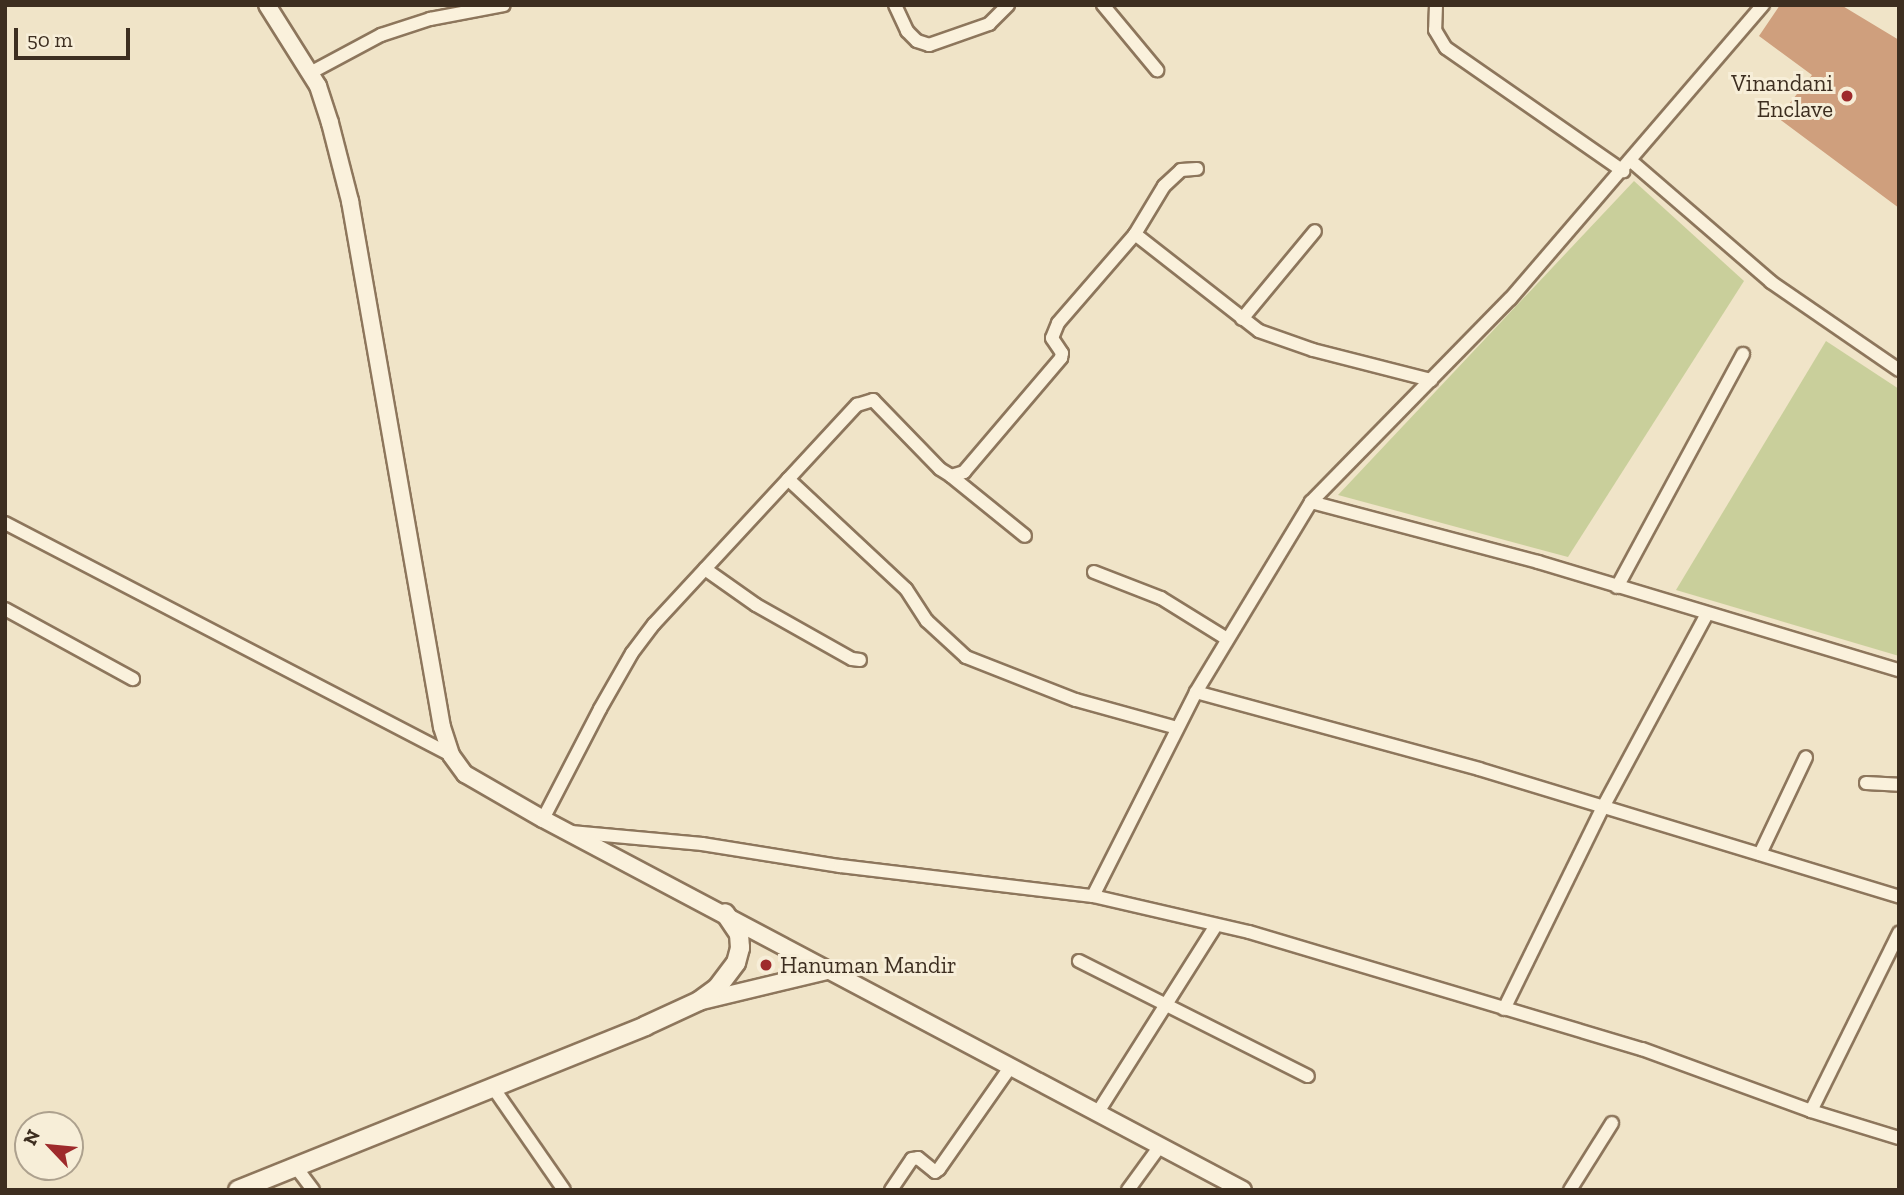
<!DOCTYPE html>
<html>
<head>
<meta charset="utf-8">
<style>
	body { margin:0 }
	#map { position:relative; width:1904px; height:1195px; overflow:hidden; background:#f0e4c8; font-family:"Zilla Slab",serif }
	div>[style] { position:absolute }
	.green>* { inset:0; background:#c9cf9b }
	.building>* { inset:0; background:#cf9f7d }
	.roads { filter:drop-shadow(2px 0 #8d765c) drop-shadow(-2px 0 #8d765c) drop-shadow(0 2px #8d765c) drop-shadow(0 -2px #8d765c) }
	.minor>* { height:12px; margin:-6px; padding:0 6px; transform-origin:6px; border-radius:6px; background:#faf1dc }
	.tertiary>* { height:16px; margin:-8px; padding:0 8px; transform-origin:8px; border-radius:8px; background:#faf1dc }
	.secondary>* { height:18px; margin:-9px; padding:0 9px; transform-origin:9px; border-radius:9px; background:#faf1dc }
	.dots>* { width:19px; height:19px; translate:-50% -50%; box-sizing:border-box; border:4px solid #f7eed8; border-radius:50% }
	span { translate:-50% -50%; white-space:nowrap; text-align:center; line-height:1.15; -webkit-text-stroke:6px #f7eed8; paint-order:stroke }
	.poi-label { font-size:23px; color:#3d2e20 }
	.right { translate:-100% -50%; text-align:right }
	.left { translate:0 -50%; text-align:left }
	.frame { position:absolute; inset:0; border:7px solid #3d2e20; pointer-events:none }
	.north { position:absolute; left:14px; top:1111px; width:70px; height:70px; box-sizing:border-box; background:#f7eed8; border:2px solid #ada18e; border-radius:50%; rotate:296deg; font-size:19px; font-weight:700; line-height:28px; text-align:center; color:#3d2e20 }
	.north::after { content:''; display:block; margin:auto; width:24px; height:32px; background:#9e2a2b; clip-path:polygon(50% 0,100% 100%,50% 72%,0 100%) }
	.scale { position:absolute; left:14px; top:28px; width:116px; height:32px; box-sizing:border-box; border:4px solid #3d2e20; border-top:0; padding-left:9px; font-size:21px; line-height:24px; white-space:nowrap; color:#3d2e20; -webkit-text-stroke:5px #f7eed8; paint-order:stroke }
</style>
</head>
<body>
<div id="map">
	<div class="green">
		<div style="clip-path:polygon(1634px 181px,1744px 281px,1568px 557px,1338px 495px)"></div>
		<div style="clip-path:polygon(1826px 341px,1899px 389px,1899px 656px,1676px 590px)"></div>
	</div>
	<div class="building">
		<div style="clip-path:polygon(1780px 5px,1841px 5px,1899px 40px,1899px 208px,1778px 118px,1812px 75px,1759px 36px)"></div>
	</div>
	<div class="roads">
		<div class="minor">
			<div style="left:895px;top:5px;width:29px;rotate:65deg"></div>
			<div style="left:907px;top:31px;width:14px;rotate:45deg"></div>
			<div style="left:917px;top:41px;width:13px;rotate:18deg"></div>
			<div style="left:929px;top:45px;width:64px;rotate:-19.3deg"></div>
			<div style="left:989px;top:24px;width:27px;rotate:-45deg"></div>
			<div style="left:1103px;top:5px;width:85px;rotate:50.3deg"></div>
			<div style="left:1436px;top:5px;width:25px;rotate:92deg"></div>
			<div style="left:1435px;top:30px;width:21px;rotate:59deg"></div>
			<div style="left:1446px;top:48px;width:216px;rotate:34.8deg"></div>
			<div style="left:310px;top:73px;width:81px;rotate:-28.2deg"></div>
			<div style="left:381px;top:35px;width:52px;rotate:-18.1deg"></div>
			<div style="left:430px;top:19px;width:75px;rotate:-10.7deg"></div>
			<div style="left:1631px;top:161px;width:185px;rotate:40.8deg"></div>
			<div style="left:1771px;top:282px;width:155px;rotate:34.5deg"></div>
			<div style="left:1135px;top:234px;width:157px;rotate:38deg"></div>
			<div style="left:1259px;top:331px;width:57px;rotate:19.4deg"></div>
			<div style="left:1313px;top:350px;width:122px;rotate:14.3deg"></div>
			<div style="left:1242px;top:319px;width:114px;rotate:-50.3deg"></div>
			<div style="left:951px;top:476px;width:95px;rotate:39deg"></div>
			<div style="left:788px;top:479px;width:161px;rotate:43deg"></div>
			<div style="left:906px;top:589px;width:38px;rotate:57deg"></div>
			<div style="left:927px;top:621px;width:53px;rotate:42.7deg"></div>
			<div style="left:966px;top:657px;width:118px;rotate:21.4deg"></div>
			<div style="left:1076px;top:700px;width:105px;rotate:15.5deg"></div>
			<div style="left:1311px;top:502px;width:235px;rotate:14.8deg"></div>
			<div style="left:1538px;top:562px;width:377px;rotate:16.7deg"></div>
			<div style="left:5px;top:523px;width:503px;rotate:27.48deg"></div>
			<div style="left:705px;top:569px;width:62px;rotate:35.2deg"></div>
			<div style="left:756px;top:605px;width:110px;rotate:29.4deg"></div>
			<div style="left:852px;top:659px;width:8px;rotate:7deg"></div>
			<div style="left:1094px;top:572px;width:72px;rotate:21.2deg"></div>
			<div style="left:1161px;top:598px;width:78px;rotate:31.8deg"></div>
			<div style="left:1617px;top:587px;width:265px;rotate:-61.6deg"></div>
			<div style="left:5px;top:609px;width:146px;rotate:28.7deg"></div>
			<div style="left:1196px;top:692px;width:293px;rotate:15.2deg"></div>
			<div style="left:1479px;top:769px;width:439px;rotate:16.9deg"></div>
			<div style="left:1866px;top:783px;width:33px;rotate:3deg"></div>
			<div style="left:543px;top:819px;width:124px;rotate:-62.6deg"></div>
			<div style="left:600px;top:709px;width:64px;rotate:-60.3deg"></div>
			<div style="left:632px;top:653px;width:36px;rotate:-53deg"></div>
			<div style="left:654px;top:624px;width:299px;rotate:-47.2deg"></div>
			<div style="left:857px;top:405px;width:17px;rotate:-17deg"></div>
			<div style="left:873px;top:400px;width:96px;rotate:45.8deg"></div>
			<div style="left:940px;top:469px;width:13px;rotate:32deg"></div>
			<div style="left:951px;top:476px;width:14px;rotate:-17deg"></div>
			<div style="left:964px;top:472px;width:150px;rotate:-49.6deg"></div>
			<div style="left:1061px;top:358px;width:5px;rotate:-79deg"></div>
			<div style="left:1062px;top:353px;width:18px;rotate:-124deg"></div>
			<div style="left:1052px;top:338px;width:16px;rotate:-68deg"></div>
			<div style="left:1058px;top:323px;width:118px;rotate:-49.1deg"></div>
			<div style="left:1135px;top:234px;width:56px;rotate:-58.9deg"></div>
			<div style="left:1164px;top:186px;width:23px;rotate:-43deg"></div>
			<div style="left:1181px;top:170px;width:16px;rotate:-4deg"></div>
			<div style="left:571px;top:832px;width:132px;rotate:5.2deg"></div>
			<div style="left:702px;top:844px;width:140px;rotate:9.1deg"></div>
			<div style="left:840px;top:866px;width:255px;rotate:6.8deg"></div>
			<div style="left:1093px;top:896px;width:160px;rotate:13deg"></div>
			<div style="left:1249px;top:932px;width:410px;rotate:16.6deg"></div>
			<div style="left:1642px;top:1049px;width:180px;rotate:20.1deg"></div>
			<div style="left:1811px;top:1111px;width:92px;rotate:17.1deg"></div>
			<div style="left:1760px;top:854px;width:107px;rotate:-64.6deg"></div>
			<div style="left:1093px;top:896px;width:229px;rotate:-63.2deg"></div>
			<div style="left:1196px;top:692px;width:222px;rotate:-58.8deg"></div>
			<div style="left:1311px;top:502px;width:284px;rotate:-45.6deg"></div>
			<div style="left:1510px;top:299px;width:388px;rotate:-49.3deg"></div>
			<div style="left:1079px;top:961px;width:256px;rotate:26.7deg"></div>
			<div style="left:1504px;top:1009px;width:225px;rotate:-63.9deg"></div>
			<div style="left:1603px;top:807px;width:219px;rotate:-61.7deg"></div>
			<div style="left:492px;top:1086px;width:126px;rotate:55.3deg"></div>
			<div style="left:1811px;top:1111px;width:199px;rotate:-63.7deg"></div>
			<div style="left:1098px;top:1112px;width:221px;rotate:-57.7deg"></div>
			<div style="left:295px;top:1166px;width:30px;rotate:53deg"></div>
			<div style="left:891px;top:1190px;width:37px;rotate:-56deg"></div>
			<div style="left:912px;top:1159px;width:6px;rotate:-9deg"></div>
			<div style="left:918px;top:1158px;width:22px;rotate:39deg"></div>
			<div style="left:935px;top:1172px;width:5px;rotate:-37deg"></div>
			<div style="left:939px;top:1169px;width:126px;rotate:-55deg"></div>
			<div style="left:1128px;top:1190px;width:54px;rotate:-54deg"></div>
			<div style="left:1570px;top:1190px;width:79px;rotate:-57.9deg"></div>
		</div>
		<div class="tertiary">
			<div style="left:267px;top:5px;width:96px;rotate:57.8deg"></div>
			<div style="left:318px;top:86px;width:39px;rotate:72deg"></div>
			<div style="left:330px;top:123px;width:81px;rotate:75.6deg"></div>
			<div style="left:350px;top:201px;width:534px;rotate:80.08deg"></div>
			<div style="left:442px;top:727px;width:29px;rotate:72deg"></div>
			<div style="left:451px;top:755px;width:24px;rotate:54deg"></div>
			<div style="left:465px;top:774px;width:90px;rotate:30deg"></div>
			<div style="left:543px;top:819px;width:792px;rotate:27.92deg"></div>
			<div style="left:702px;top:1001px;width:133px;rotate:-13.5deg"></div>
		</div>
		<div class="secondary">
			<div style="left:238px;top:1190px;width:439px;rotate:-21.9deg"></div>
			<div style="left:645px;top:1026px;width:60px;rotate:-24.8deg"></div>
			<div style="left:699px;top:1001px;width:22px;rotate:-36deg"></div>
			<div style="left:717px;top:988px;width:31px;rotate:-53deg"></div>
			<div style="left:736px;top:963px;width:16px;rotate:-75deg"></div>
			<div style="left:740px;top:948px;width:14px;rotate:-94deg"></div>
			<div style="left:739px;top:934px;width:25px;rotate:-124deg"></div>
		</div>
	</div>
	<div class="dots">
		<div style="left:1847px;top:96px;background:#9e2a2b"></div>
		<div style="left:766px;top:965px;background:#9e2a2b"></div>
	</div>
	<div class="poi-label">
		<span class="right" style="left:1833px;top:96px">Vinandani<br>Enclave</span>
		<span class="left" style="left:780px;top:965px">Hanuman Mandir</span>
	</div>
	<div class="frame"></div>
	<div class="north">N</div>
	<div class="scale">50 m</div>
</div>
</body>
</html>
